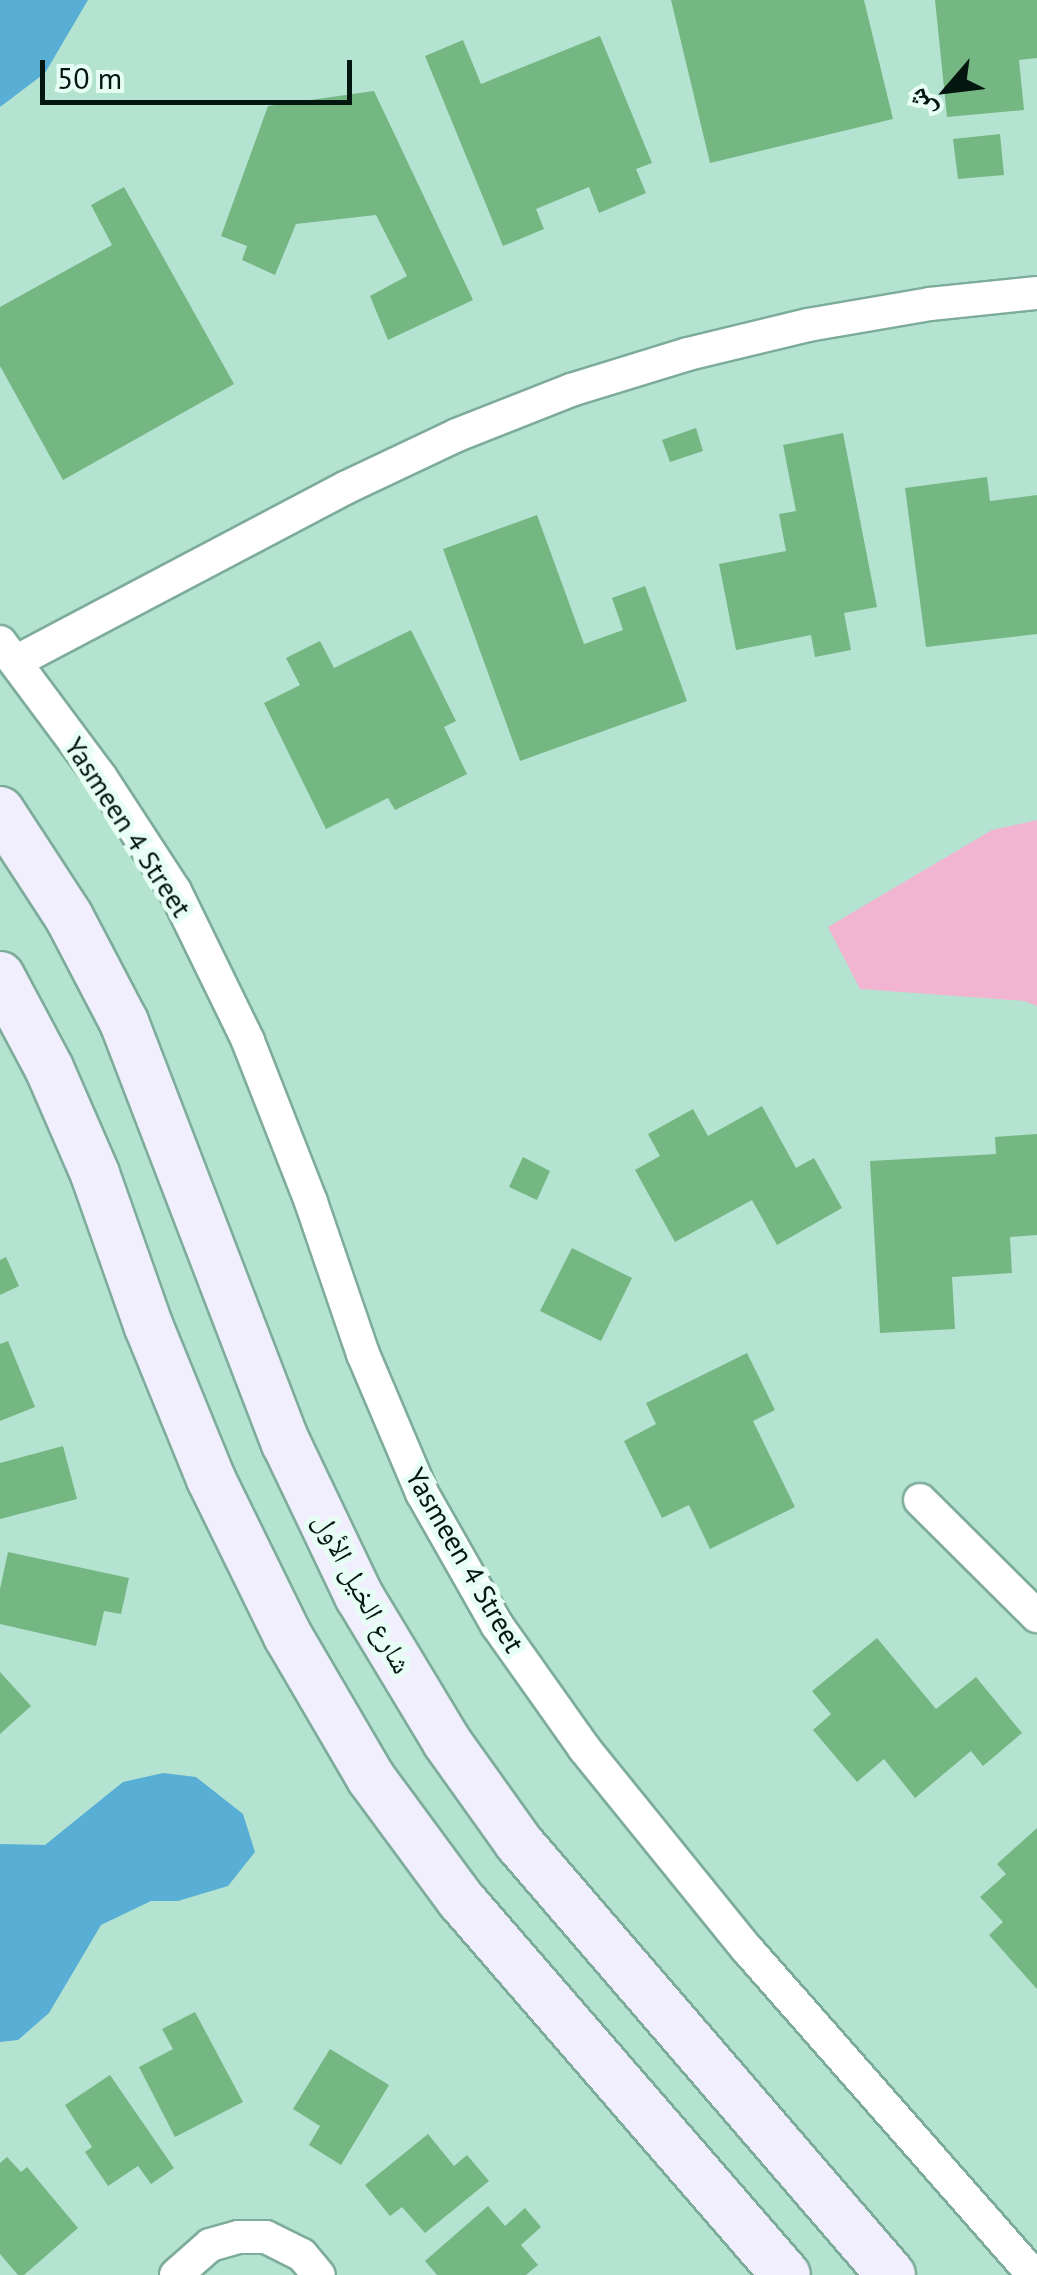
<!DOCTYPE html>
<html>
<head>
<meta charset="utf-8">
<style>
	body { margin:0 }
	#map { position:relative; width:1037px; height:2275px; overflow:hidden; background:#b4e3d1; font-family:"PT Sans","Noto Naskh Arabic",sans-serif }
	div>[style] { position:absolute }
	.green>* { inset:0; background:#f2b5d1 }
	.water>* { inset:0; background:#58aed5 }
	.building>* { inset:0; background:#75b783 }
	.roads { filter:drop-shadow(2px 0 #7eac9b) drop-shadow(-2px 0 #7eac9b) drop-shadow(0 2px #7eac9b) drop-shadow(0 -2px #7eac9b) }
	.minor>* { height:32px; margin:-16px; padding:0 16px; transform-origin:16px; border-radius:16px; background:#fff }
	.secondary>* { height:48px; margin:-24px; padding:0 24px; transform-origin:24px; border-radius:24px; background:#f1effe }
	span { translate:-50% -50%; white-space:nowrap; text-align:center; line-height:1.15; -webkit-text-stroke:10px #e7fef5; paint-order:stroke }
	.street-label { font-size:28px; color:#041610 }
	.north { position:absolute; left:897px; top:40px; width:100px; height:100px; -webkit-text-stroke:8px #e7fef5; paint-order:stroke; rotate:242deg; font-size:28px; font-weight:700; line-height:40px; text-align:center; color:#041610 }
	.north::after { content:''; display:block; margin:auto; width:35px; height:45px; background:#041610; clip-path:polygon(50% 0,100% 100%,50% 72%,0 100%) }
	.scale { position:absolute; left:40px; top:60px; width:312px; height:45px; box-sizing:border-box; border:5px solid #041610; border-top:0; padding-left:12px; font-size:30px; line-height:35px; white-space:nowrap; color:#041610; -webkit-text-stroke:8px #e7fef5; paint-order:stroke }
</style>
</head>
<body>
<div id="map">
	<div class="green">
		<div style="clip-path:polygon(1037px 820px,1037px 1006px,1024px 1001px,860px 989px,828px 927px,992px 830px)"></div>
	</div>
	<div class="water">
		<div style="clip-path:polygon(0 0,88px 0,45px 73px,0 107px)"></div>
		<div style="clip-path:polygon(163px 1773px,196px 1777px,243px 1814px,255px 1852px,228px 1886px,178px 1901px,151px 1901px,101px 1925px,49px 2013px,18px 2040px,0 2042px,0 1844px,45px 1845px,123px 1782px)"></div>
	</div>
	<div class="building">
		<div style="clip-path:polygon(671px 0,864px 0,893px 119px,710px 163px)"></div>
		<div style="clip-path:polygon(935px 0,1037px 0,1037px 58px,1019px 60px,1024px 110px,947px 117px)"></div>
		<div style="clip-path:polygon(600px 36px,652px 163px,636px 169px,646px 193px,599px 213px,589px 187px,536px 209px,544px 229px,503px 246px,425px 56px,463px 40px,481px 84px)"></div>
		<div style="clip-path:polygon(374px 91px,473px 300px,388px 340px,370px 296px,407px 276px,376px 215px,296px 224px,275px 275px,242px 260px,247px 246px,221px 236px,268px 106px)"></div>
		<div style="clip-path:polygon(1000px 134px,1004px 175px,958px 179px,953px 139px)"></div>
		<div style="clip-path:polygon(124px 187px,234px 384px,63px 480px,0 366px,0 307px,112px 245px,91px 205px)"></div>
		<div style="clip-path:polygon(696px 428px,703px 451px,670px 462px,662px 440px)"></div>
		<div style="clip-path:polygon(843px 433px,877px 607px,844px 613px,851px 650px,815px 657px,811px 635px,736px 650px,719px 564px,786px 551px,779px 514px,796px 511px,783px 445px)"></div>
		<div style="clip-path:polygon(987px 477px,990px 501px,1037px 495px,1037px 634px,926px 647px,905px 488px)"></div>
		<div style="clip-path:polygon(537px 515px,584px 644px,623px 630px,612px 598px,645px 586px,687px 701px,520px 761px,443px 549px)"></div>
		<div style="clip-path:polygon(411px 630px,456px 721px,444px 727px,467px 774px,395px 810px,388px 798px,326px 829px,264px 703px,300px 685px,286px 658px,320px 641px,334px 668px)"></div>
		<div style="clip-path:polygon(762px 1106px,796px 1168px,814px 1158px,842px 1208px,777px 1245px,752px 1200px,675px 1242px,635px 1170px,660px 1156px,648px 1134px,693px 1109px,708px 1136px)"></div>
		<div style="clip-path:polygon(1037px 1134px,1037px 1235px,1010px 1237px,1012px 1273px,952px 1277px,955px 1329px,880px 1333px,870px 1161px,996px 1154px,995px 1137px)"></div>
		<div style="clip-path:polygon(523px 1157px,550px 1171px,537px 1200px,509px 1187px)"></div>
		<div style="clip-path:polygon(572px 1248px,632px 1278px,601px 1341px,540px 1311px)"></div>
		<div style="clip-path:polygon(6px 1257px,19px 1286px,0 1295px,0 1260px)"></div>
		<div style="clip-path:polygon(8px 1341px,35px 1407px,0 1421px,0 1344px)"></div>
		<div style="clip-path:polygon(747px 1353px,775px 1410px,753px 1421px,795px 1507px,710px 1549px,689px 1505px,662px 1518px,624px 1441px,656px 1424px,646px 1403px)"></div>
		<div style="clip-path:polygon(63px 1446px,77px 1499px,0 1519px,0 1463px)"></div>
		<div style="clip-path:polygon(8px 1552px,129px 1578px,121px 1614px,104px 1611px,96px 1646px,0 1624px,0 1589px)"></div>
		<div style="clip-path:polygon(877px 1638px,936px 1709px,976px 1677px,1022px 1733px,983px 1766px,971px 1751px,915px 1798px,884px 1759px,857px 1782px,813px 1730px,831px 1714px,812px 1691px)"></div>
		<div style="clip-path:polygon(0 1672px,31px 1706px,0 1734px)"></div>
		<div style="clip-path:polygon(1037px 1828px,1037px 1989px,989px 1935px,1003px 1922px,980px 1897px,1006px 1874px,997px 1864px)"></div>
		<div style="clip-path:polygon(195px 2012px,243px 2102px,175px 2137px,139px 2067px,173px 2049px,162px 2029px)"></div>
		<div style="clip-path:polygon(330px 2049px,389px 2085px,341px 2165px,309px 2145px,320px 2126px,293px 2109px)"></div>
		<div style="clip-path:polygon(110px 2075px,174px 2168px,151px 2184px,138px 2166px,108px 2186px,85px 2152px,92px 2147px,65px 2105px)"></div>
		<div style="clip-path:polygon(428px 2134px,454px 2166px,467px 2155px,489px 2181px,425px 2233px,402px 2207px,390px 2216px,365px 2185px)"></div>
		<div style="clip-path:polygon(7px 2157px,21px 2172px,27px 2167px,78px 2228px,24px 2275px,18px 2275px,0 2254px,0 2163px)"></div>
		<div style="clip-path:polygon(488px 2206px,505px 2226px,525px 2208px,541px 2227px,521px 2245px,538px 2265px,526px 2275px,437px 2275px,425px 2261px)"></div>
	</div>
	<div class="roads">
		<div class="minor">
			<div style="left:0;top:642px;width:167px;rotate:53.3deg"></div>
			<div style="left:100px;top:776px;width:137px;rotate:56.9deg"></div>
			<div style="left:175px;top:891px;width:167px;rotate:64deg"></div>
			<div style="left:248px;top:1041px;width:173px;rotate:68.6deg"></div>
			<div style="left:311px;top:1202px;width:161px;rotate:71.1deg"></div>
			<div style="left:363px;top:1354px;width:151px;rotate:67deg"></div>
			<div style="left:422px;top:1493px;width:152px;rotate:60.4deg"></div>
			<div style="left:497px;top:1625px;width:151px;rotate:54.7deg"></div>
			<div style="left:584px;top:1748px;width:259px;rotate:51deg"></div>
			<div style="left:747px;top:1949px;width:434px;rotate:48.7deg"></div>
			<div style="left:17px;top:661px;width:371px;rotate:-27.8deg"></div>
			<div style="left:345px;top:488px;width:124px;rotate:-25.3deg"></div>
			<div style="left:457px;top:435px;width:123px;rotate:-21.5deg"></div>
			<div style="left:571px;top:390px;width:122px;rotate:-17.1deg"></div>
			<div style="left:688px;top:354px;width:123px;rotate:-13.6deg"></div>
			<div style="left:808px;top:325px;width:124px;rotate:-9.8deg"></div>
			<div style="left:930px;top:304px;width:108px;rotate:-5.9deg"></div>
			<div style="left:920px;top:1500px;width:165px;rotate:44.8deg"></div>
			<div style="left:176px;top:2275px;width:45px;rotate:-41.4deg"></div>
			<div style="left:210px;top:2245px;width:29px;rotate:-16deg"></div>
			<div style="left:238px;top:2237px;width:28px"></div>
			<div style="left:266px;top:2237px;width:40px;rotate:26.6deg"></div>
			<div style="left:302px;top:2255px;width:26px;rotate:50deg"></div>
		</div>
		<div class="secondary">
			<div style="left:0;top:811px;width:126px;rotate:56.9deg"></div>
			<div style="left:69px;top:917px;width:119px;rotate:62.4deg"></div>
			<div style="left:124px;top:1022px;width:451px;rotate:69deg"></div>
			<div style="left:286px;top:1443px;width:170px;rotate:64.5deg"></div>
			<div style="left:359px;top:1596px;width:170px;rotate:58.9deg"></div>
			<div style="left:447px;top:1742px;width:124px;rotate:54.5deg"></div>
			<div style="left:519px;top:1843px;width:570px;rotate:49.27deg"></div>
			<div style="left:0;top:976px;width:104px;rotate:62deg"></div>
			<div style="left:49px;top:1068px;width:116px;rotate:66.5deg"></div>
			<div style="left:95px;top:1174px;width:162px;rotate:70.6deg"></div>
			<div style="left:149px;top:1327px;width:164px;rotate:67.8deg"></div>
			<div style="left:211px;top:1479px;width:175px;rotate:63.9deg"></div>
			<div style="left:288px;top:1636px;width:164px;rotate:59.7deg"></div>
			<div style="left:371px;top:1778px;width:152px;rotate:53.6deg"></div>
			<div style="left:461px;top:1900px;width:496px;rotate:49.1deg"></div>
		</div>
	</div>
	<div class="street-label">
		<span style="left:128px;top:827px;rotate:57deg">Yasmeen 4 Street</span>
		<span style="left:465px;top:1560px;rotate:60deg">Yasmeen 4 Street</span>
		<span style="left:363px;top:1593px;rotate:62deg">شارع الخيل الأول</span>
	</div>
	<div class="north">ش</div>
	<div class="scale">50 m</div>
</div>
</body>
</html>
